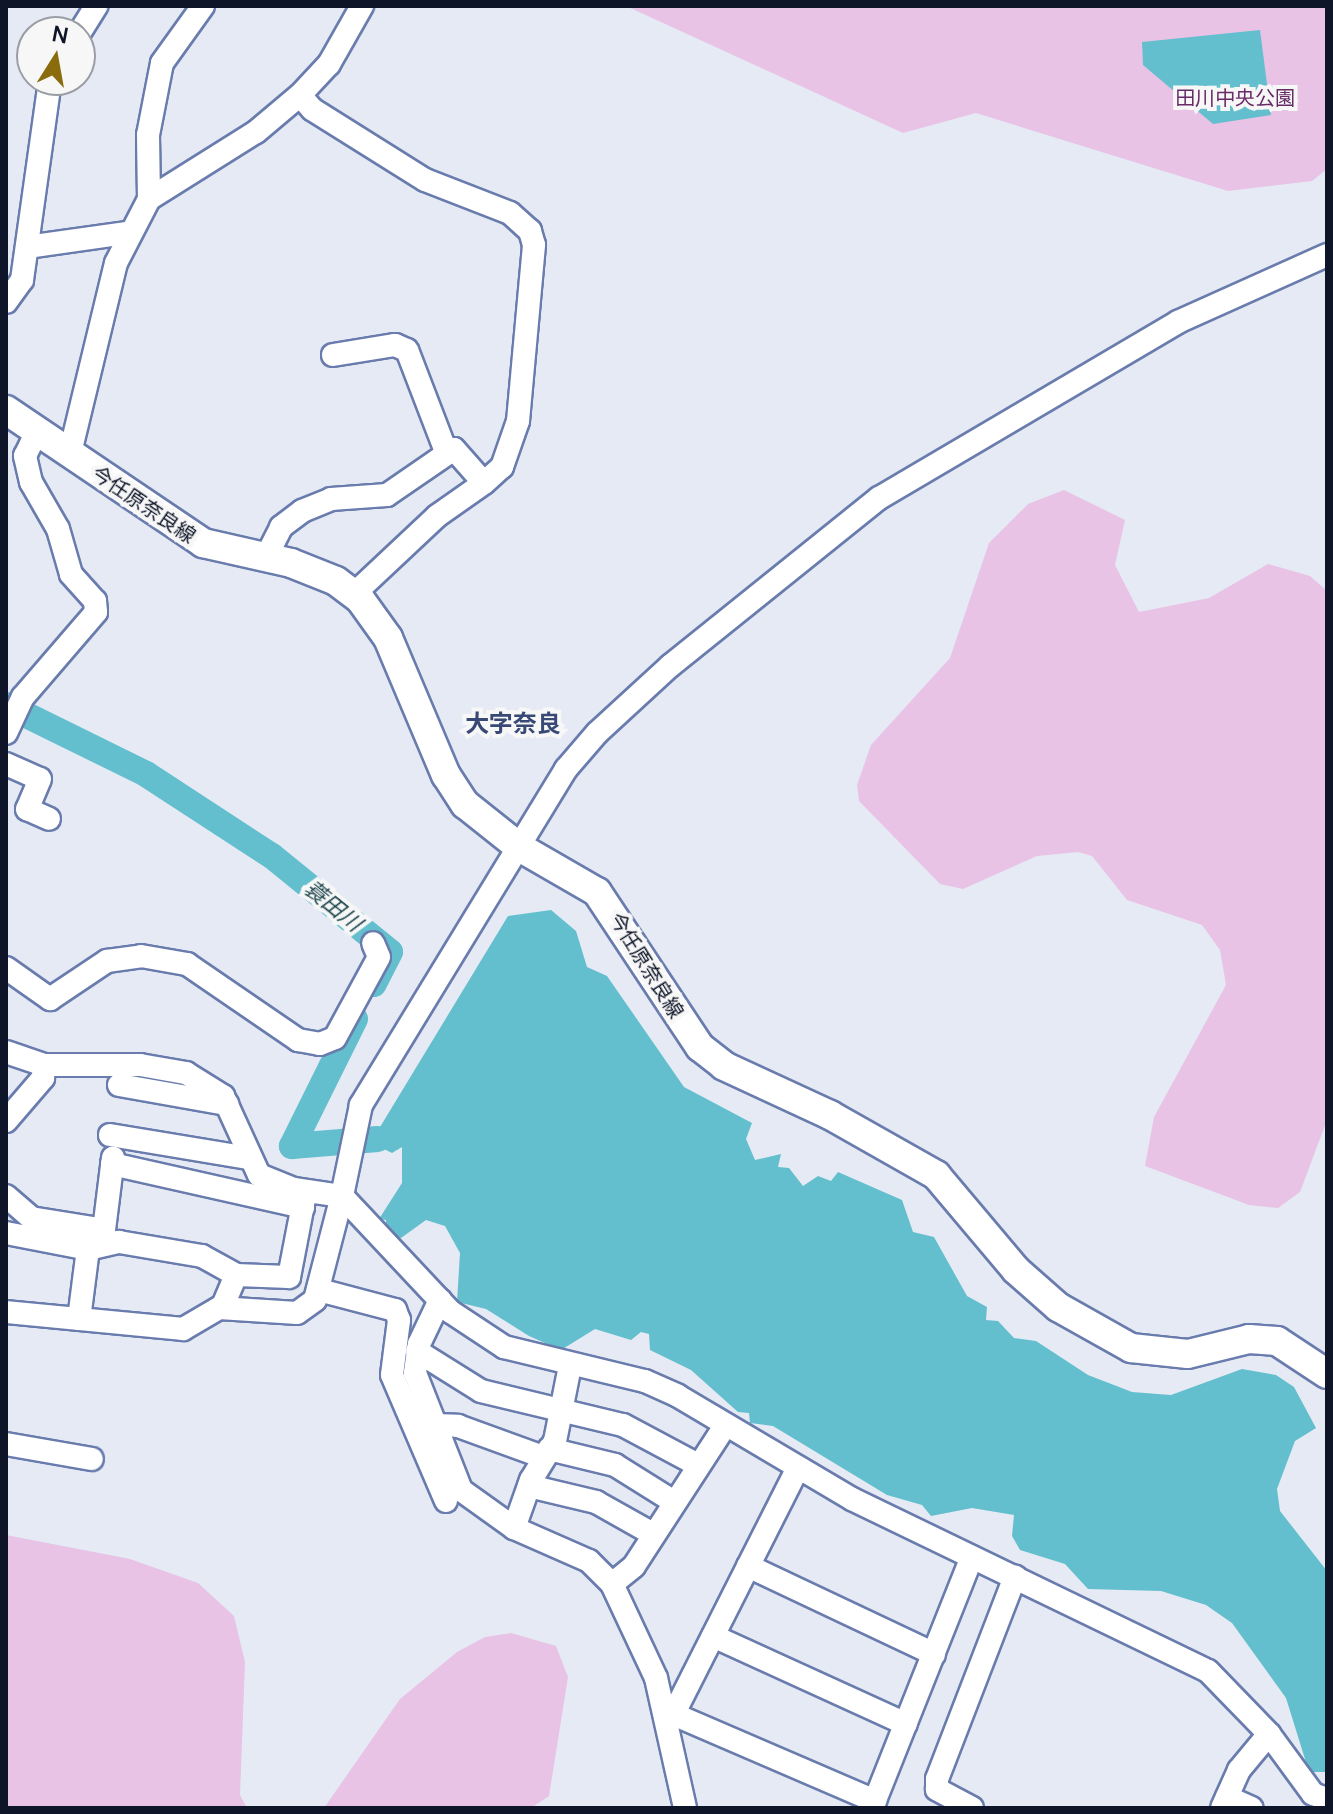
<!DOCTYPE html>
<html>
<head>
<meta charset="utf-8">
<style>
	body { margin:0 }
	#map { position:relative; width:1333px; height:1814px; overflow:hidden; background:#e5eaf5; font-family:Manrope,"Noto Sans JP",sans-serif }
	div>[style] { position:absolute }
	.green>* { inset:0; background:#e8c3e6 }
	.water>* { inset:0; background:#63bfcd }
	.river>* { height:26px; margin:-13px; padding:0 13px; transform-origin:13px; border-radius:13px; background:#63bfcd }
	.roads { filter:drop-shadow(2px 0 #697cad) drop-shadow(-2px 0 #697cad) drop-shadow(0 2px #697cad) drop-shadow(0 -2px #697cad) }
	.minor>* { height:22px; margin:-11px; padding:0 11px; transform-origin:11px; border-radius:11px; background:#fff }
	.major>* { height:28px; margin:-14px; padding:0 14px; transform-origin:14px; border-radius:14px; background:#fff }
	span { translate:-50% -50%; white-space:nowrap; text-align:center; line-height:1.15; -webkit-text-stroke:8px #f7f7f7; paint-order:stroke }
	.park-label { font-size:20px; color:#692b68 }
	.street-label { font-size:20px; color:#0e1528 }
	.water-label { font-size:22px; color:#1e484e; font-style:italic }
	.quarter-label { font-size:24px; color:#394976; font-weight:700 }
	.frame { position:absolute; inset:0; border:8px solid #0e1528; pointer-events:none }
	.north { position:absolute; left:16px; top:16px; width:80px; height:80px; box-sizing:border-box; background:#f7f7f7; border:2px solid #9a9da4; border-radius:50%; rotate:11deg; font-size:22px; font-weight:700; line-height:32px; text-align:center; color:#0e1528 }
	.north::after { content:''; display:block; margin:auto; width:28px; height:36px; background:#8b6c0d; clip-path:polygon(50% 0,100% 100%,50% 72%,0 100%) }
</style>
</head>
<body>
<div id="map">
	<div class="green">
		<div style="clip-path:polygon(626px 6px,1327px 6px,1327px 169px,1312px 181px,1228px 191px,976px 113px,903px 133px)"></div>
		<div style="clip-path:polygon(1064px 490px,1125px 520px,1115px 565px,1139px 612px,1209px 598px,1268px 564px,1310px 576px,1327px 591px,1327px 1120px,1300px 1192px,1278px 1208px,1249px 1205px,1145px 1166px,1154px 1117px,1226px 985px,1220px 950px,1202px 925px,1127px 900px,1092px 856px,1078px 852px,1037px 856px,963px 889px,940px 884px,859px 801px,857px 785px,871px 745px,950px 658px,989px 543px,1028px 504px)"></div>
		<div style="clip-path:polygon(6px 1535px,130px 1559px,198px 1583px,234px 1616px,245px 1662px,240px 1795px,247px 1808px,6px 1808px)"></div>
		<div style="clip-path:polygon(511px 1633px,556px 1646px,568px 1677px,549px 1796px,531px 1808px,324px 1808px,400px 1699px,457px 1652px,485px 1637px)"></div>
	</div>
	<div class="water">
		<div style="clip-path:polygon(1260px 30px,1271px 115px,1213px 124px,1143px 65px,1142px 42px)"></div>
		<div style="clip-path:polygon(551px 910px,576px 931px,587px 967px,607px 976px,684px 1087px,752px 1123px,746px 1139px,755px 1160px,781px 1154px,778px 1167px,789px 1168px,803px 1186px,818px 1176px,831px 1181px,838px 1172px,902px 1200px,913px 1232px,934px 1237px,967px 1296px,987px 1307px,986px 1320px,998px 1321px,1014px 1338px,1036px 1341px,1088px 1375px,1132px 1392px,1171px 1395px,1242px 1369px,1276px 1375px,1294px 1387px,1316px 1428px,1295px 1441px,1277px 1489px,1280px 1511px,1327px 1571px,1327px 1772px,1309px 1772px,1286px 1698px,1232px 1623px,1206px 1605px,1161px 1591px,1088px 1589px,1065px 1564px,1020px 1550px,1012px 1536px,1014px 1515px,972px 1508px,931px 1516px,922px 1505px,887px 1495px,773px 1426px,750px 1423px,749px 1413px,738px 1412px,691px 1370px,650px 1350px,649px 1334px,641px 1332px,631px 1340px,595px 1329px,561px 1350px,529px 1336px,486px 1309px,457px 1302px,460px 1253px,445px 1226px,426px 1220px,401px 1238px,386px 1231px,386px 1220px,379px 1219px,402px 1183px,402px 1147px,392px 1153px,372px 1143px,355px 1149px,357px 1136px,377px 1132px,508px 916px)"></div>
	</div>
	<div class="river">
		<div style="left:6px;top:705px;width:156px;rotate:26.2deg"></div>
		<div style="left:146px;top:774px;width:150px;rotate:33.1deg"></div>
		<div style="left:272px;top:856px;width:152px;rotate:39.1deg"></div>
		<div style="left:390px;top:952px;width:36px;rotate:117deg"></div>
		<div style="left:355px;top:1019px;width:142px;rotate:116.4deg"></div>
		<div style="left:292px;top:1146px;width:86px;rotate:-4.7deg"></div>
	</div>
	<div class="roads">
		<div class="minor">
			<div style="left:80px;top:32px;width:31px;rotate:-58deg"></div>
			<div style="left:149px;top:199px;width:64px;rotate:-90.9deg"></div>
			<div style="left:148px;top:135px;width:73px;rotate:-79deg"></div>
			<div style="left:162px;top:63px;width:70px;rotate:-54.3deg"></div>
			<div style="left:27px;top:247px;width:101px;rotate:-8deg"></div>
			<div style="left:1327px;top:255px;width:163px;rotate:155.8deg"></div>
			<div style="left:1178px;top:322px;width:347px;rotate:149.5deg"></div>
			<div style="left:879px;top:498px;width:267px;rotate:141.2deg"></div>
			<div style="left:671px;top:665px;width:100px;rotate:137.4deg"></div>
			<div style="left:597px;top:733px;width:48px;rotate:130.7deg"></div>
			<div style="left:566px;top:769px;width:394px;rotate:121.4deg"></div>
			<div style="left:361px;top:1105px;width:93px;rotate:101.8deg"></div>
			<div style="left:342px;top:1196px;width:159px;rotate:46.8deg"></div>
			<div style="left:451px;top:1312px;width:64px;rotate:33.4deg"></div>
			<div style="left:504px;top:1347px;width:145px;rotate:13.6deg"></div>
			<div style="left:645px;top:1381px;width:36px;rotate:24deg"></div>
			<div style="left:678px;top:1396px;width:202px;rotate:30.6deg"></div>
			<div style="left:852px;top:1499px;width:395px;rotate:25.8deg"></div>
			<div style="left:1208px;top:1671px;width:88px;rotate:45.9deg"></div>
			<div style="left:1269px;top:1734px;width:74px;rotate:53.7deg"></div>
			<div style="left:1313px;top:1794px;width:15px;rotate:20deg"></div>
			<div style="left:6px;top:302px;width:27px;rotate:-54deg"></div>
			<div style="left:22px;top:280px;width:202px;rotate:-82deg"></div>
			<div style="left:333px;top:355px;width:63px;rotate:-9.2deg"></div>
			<div style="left:395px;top:345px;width:13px;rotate:23deg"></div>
			<div style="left:407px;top:350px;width:111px;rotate:69deg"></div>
			<div style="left:70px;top:453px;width:195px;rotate:-76.4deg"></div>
			<div style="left:116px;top:263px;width:72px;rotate:-62.7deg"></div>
			<div style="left:149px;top:199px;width:126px;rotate:-32.1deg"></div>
			<div style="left:256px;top:132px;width:57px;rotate:-40.1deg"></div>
			<div style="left:300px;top:95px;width:42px;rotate:-46.9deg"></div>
			<div style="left:329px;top:64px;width:67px;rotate:-60.4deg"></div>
			<div style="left:265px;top:559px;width:36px;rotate:-63deg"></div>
			<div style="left:281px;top:527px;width:26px;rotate:-37deg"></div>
			<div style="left:302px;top:511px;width:31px;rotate:-22deg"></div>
			<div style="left:331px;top:499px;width:56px;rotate:-4.1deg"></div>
			<div style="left:387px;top:495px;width:81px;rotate:-34.5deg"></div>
			<div style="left:454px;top:449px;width:45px;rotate:48.6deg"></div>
			<div style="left:484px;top:483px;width:24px;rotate:-42deg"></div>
			<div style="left:502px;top:467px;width:49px;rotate:-70.8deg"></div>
			<div style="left:518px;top:421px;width:177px;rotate:-84.8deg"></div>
			<div style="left:534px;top:245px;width:15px;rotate:-106deg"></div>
			<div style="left:530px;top:231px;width:27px;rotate:-138deg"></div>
			<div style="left:510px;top:213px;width:91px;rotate:-158.8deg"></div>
			<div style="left:425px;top:180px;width:133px;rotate:-147.9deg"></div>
			<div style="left:312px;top:109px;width:18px;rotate:-131deg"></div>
			<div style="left:354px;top:594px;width:114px;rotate:-43.2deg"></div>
			<div style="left:437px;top:516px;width:57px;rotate:-35.1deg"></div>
			<div style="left:6px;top:733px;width:40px;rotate:-65deg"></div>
			<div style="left:23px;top:697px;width:112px;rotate:-49.3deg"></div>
			<div style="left:96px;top:612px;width:11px;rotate:-95deg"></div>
			<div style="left:95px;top:601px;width:36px;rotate:-132deg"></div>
			<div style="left:71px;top:574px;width:47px;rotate:-106.1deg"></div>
			<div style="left:58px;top:529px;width:54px;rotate:-119.9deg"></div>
			<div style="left:31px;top:482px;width:27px;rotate:-103deg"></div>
			<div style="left:25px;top:456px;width:28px;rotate:-64deg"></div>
			<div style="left:6px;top:764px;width:37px;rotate:24deg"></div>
			<div style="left:40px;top:779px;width:33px;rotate:113deg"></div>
			<div style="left:27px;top:809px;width:24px;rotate:24deg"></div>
			<div style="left:6px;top:968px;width:54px;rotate:35.2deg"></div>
			<div style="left:50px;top:999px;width:69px;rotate:-33.7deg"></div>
			<div style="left:107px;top:961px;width:34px;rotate:-8deg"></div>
			<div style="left:141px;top:956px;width:47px;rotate:9.9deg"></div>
			<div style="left:187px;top:964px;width:135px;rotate:34.4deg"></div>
			<div style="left:298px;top:1040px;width:22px;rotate:10deg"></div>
			<div style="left:320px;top:1044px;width:16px;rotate:-22deg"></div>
			<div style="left:335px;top:1038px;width:92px;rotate:-61.5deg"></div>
			<div style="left:379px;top:957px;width:15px;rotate:-113deg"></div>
			<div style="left:6px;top:1052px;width:40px;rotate:18.9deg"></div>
			<div style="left:44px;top:1065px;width:96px"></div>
			<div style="left:140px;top:1065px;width:47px;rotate:9.9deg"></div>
			<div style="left:186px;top:1073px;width:44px;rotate:31.9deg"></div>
			<div style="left:223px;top:1096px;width:87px;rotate:65.5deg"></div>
			<div style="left:259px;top:1175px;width:38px;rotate:22deg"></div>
			<div style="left:294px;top:1189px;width:49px;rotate:8.3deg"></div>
			<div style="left:342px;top:1196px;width:107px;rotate:104.6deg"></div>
			<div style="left:315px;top:1300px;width:22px;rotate:144deg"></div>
			<div style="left:297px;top:1313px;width:78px;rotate:-176.3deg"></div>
			<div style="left:219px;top:1308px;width:42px;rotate:149.7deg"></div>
			<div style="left:183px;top:1329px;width:178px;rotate:-174.5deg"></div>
			<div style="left:119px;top:1085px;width:110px;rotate:10deg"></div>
			<div style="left:6px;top:1121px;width:57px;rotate:-49.3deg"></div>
			<div style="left:43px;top:1078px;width:13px;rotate:-86deg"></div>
			<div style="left:110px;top:1135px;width:141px;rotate:9.4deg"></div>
			<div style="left:112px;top:1164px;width:196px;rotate:12.7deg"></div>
			<div style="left:6px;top:1196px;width:33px;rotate:41deg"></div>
			<div style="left:31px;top:1218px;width:74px;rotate:9.3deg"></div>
			<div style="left:104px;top:1230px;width:73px;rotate:-82.9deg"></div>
			<div style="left:6px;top:1233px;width:84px;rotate:11deg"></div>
			<div style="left:88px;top:1249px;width:32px;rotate:-13deg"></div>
			<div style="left:119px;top:1242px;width:84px;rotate:9.6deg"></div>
			<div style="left:202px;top:1256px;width:39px;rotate:29deg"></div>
			<div style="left:319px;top:1290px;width:79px;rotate:14.7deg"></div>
			<div style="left:395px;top:1310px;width:11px;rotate:68deg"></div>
			<div style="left:399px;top:1320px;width:55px;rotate:97.3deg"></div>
			<div style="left:392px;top:1375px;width:137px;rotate:66.8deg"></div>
			<div style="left:440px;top:1300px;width:49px;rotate:115.5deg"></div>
			<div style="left:419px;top:1344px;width:29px;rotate:98deg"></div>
			<div style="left:415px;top:1373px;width:126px;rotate:68.5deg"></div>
			<div style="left:461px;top:1490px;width:65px;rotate:35.6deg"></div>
			<div style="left:222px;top:1308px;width:36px;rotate:-67deg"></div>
			<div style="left:236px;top:1275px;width:53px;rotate:2.2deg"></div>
			<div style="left:289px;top:1277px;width:85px;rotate:-79.1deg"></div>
			<div style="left:79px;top:1319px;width:71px;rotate:-82.7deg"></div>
			<div style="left:417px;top:1351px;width:75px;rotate:32deg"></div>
			<div style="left:481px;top:1391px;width:146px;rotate:13.5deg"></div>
			<div style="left:623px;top:1425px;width:85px;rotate:28.1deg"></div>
			<div style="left:570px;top:1366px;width:76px;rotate:101.3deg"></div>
			<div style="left:555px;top:1441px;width:46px;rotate:121.6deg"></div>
			<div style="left:531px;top:1480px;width:51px;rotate:109.5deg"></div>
			<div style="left:514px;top:1528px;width:82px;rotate:23.7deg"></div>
			<div style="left:589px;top:1561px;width:33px;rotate:45deg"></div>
			<div style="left:612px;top:1584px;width:104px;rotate:64.9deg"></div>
			<div style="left:656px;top:1678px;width:133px;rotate:77.4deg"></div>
			<div style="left:435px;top:1425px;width:23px;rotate:2deg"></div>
			<div style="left:458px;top:1426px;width:90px;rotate:20deg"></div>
			<div style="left:6px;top:1444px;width:87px;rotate:9.9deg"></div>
			<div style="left:549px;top:1449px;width:68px;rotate:13.6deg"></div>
			<div style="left:615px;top:1465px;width:66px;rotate:32deg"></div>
			<div style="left:529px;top:1486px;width:69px;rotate:13.4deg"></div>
			<div style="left:596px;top:1502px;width:65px;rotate:29.3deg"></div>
			<div style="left:748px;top:1566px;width:206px;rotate:25.3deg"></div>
			<div style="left:612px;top:1584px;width:28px;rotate:-39deg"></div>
			<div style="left:634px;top:1566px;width:167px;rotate:-57deg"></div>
			<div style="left:713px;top:1636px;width:212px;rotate:24.5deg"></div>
			<div style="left:673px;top:1714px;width:220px;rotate:23.3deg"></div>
			<div style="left:670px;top:1721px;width:284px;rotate:-63.2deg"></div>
			<div style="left:1227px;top:1797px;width:27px;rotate:24deg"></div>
			<div style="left:872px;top:1808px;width:270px;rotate:-68.3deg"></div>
			<div style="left:972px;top:1808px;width:40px;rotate:-152deg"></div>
			<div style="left:937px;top:1789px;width:10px;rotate:-90deg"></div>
			<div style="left:937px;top:1779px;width:217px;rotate:-68.9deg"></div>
			<div style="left:1222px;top:1808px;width:42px;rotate:-65.9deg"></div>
			<div style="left:1239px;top:1770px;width:47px;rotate:-50.2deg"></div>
		</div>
		<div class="major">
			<div style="left:6px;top:410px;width:238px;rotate:34deg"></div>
			<div style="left:203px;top:543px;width:90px;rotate:12.8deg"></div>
			<div style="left:291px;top:563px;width:48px;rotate:21.8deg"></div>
			<div style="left:336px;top:581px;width:30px;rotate:37deg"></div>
			<div style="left:360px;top:599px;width:48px;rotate:54.3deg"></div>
			<div style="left:388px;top:638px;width:149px;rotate:67.1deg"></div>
			<div style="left:446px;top:775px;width:35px;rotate:57deg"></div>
			<div style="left:465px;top:804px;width:69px;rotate:38.5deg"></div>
			<div style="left:519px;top:847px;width:90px;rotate:30deg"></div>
			<div style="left:597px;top:892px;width:186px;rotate:56.4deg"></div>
			<div style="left:700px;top:1047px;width:31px;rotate:38deg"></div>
			<div style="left:724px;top:1066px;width:117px;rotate:24.8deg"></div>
			<div style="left:830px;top:1115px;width:122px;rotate:29.5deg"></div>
			<div style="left:936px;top:1175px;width:124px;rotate:49.9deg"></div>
			<div style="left:1016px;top:1270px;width:56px;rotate:41.4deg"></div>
			<div style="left:1058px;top:1307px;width:84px;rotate:29.3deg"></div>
			<div style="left:1131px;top:1348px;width:57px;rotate:6deg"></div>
			<div style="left:1188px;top:1354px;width:63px;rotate:-13.8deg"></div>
			<div style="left:1249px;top:1339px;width:28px;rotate:4deg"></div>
			<div style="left:1277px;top:1341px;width:60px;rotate:33.4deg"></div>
		</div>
	</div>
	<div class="park-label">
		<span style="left:1235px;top:97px">田川中央公園</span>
	</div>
	<div class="street-label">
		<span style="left:144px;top:504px;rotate:34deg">今任原奈良線</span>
		<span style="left:647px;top:965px;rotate:58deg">今任原奈良線</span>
	</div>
	<div class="water-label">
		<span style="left:333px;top:906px;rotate:39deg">蓑田川</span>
	</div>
	<div class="quarter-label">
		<span style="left:513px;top:723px">大字奈良</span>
	</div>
	<div class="frame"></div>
	<div class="north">N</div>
</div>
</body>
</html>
